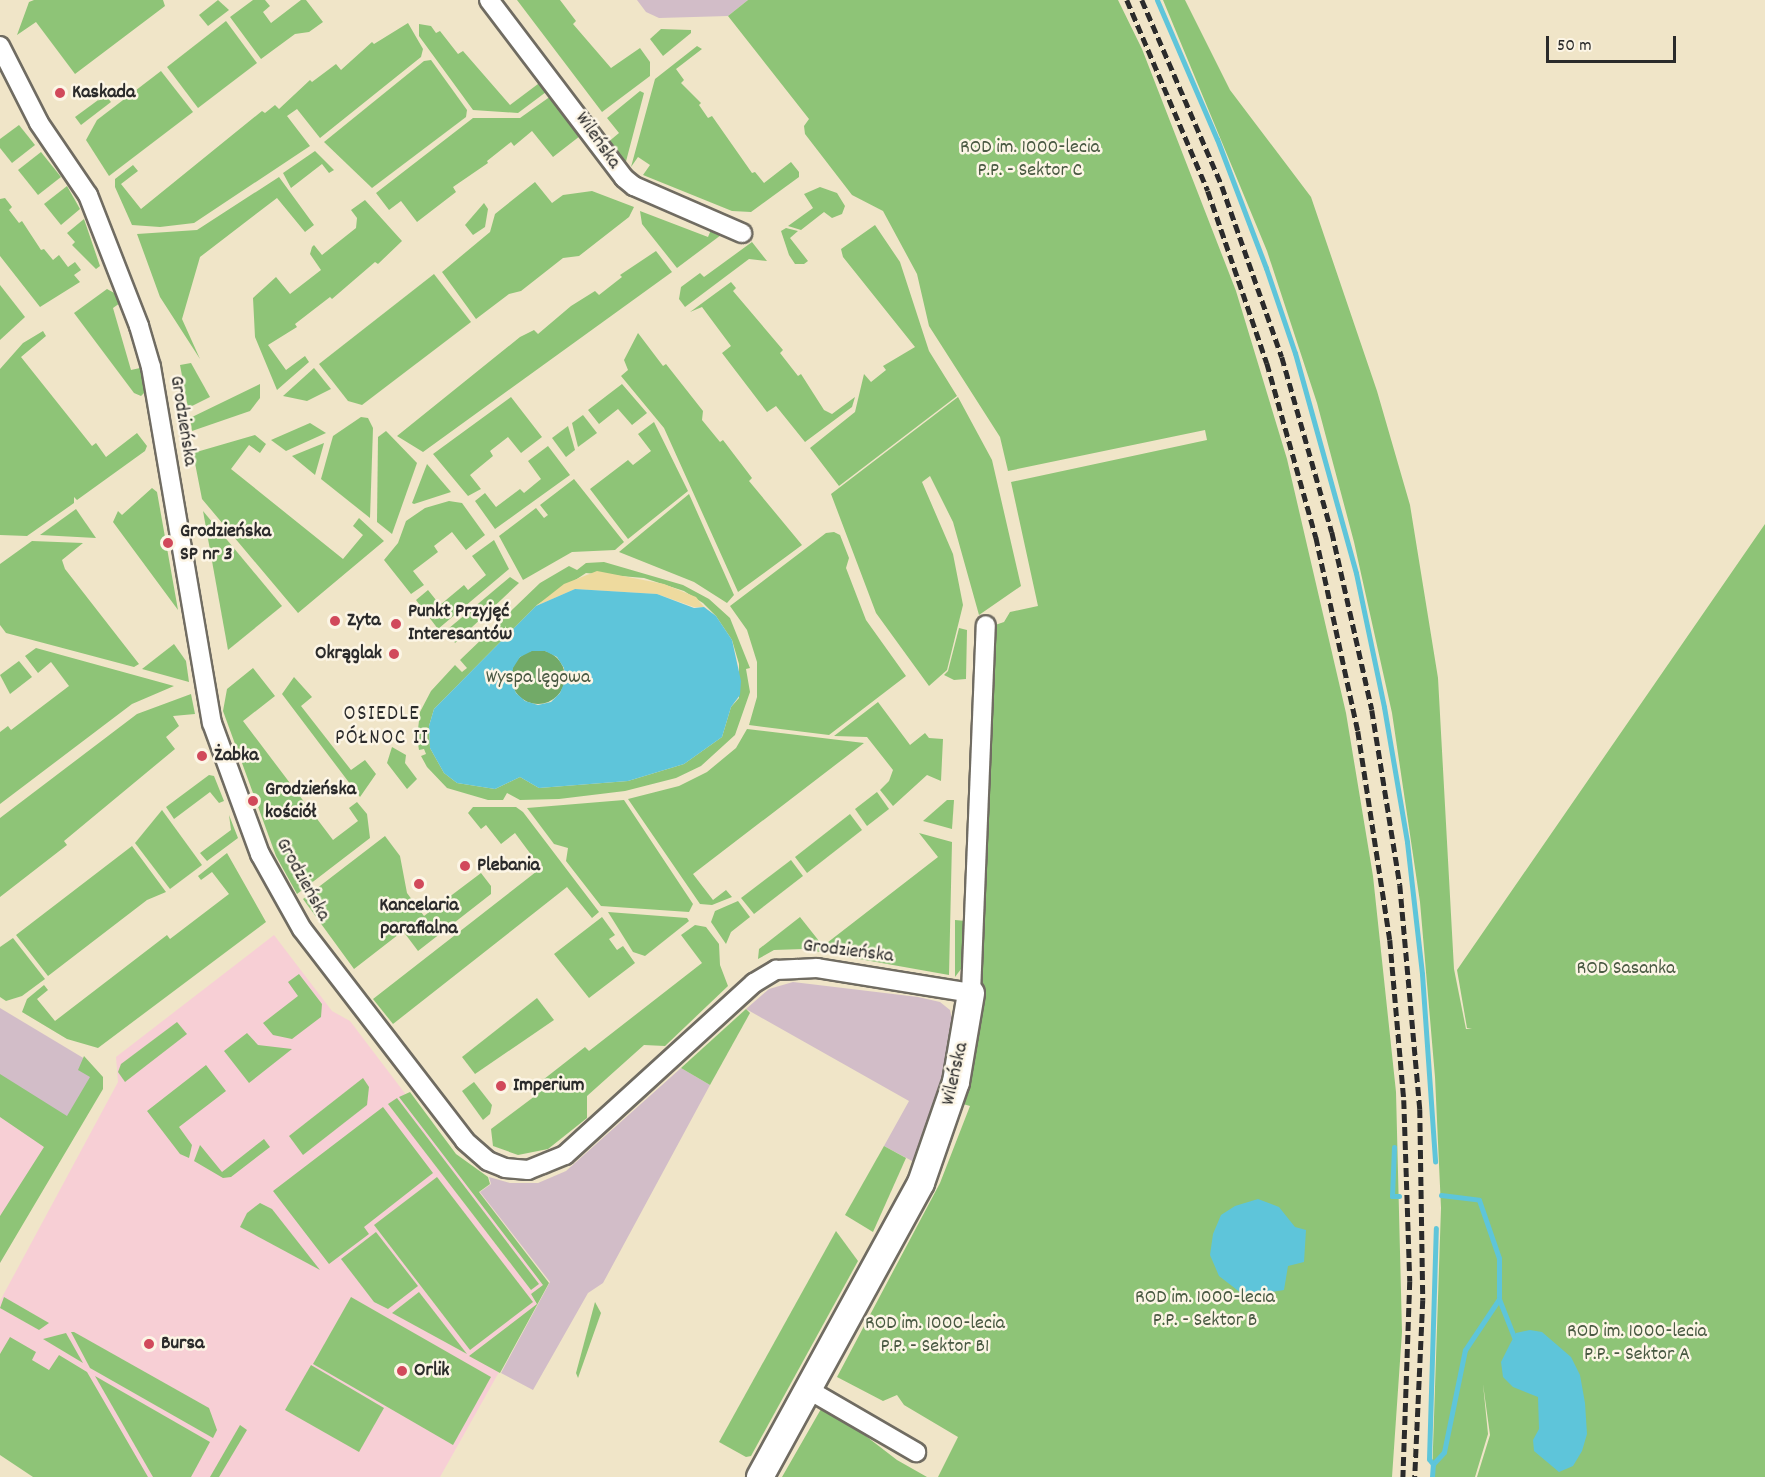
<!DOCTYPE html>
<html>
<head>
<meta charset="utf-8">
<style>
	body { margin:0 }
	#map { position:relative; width:1765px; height:1477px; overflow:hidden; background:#f0e5c8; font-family:Dekko,sans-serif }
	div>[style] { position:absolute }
	.built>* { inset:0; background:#f7cfd5 }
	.industrial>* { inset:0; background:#d2bdc8 }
	.green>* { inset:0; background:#8ec477 }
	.forest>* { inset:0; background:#72aa68 }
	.round { border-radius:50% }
	.sand>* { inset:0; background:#eeda9e }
	.water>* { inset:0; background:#5ec5da }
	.stream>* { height:5px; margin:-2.5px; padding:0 2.5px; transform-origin:2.5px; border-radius:2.5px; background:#5ec5da }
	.roads { filter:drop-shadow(2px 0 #706c62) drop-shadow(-2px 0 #706c62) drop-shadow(0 2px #706c62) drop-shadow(0 -2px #706c62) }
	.street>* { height:18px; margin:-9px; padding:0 9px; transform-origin:9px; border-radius:9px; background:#fff }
	.secondary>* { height:26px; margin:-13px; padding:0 13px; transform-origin:13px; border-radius:13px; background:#fff }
	.rail>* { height:4.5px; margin-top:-2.25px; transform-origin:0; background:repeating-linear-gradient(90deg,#2b2b2b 0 9px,transparent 0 13.5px) }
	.dots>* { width:16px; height:16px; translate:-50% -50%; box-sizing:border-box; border:3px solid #fcf5e5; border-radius:50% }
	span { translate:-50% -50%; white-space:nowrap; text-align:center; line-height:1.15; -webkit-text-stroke:5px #fcf5e5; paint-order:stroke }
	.poi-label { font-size:20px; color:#2b2b2b; font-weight:700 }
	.left { translate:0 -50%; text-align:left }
	.right { translate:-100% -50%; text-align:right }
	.street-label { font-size:20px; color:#2b2b2b }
	.park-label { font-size:20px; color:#495942 }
	.neighbourhood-label { font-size:21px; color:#2b2b2b; letter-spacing:1.5px }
	.scale { position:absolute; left:1546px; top:36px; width:130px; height:27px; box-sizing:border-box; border:3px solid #2b2b2b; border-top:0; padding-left:8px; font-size:18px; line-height:21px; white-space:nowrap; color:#2b2b2b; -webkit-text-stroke:4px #fcf5e5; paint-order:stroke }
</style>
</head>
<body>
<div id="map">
	<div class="built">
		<div style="clip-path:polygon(274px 935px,332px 1011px,350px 1021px,549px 1283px,440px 1477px,51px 1477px,0 1441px,0 1301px,118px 1082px,116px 1057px)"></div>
		<div style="clip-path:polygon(0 1077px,77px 1125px,0 1263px)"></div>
	</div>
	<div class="industrial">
		<div style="clip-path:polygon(637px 0,748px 0,728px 16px,659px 18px,646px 12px)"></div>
		<div style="clip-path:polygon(793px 982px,918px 997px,940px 1002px,950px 1010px,953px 1023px,941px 1080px,914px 1162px,884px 1146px,909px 1101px,746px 1009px,769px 989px)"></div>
		<div style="clip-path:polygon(0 1008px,85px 1059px,103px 1080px,77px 1125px,0 1077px)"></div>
		<div style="clip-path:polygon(681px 1068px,710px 1085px,603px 1283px,588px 1293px,533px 1390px,501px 1373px,550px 1282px,480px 1192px,491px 1184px,489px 1177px,510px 1183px,538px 1183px,566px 1171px)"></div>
	</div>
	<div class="green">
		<div style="clip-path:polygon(34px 0,163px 0,165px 6px,75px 74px,36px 22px,17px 35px,29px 2px)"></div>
		<div style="clip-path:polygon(218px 0,229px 10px,208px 26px,199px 15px)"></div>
		<div style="clip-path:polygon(253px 0,265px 0,270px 6px,263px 12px,271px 23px,301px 0,306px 0,323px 22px,309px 32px,295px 34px,261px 59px,230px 17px)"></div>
		<div style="clip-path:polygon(517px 0,560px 0,576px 21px,573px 24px,611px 68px,640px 48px,650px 62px,650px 76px,602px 112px)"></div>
		<div style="clip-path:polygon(748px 0,1118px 0,1142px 49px,1236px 291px,1287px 459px,1346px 713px,1373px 876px,1396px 1092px,1402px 1332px,1392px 1477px,938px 1477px,958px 1437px,904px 1405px,897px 1395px,883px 1401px,837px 1377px,940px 1183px,970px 1106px,963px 1104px,976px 1044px,972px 1043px,980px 991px,995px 625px,1004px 622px,1010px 612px,1038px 606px,1011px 482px,1207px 440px,1205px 430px,1008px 471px,1000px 437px,929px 326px,917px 274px,883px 211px,852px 195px,805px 134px,804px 126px,809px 119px,728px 16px)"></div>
		<div style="clip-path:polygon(1163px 0,1185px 0,1230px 90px,1311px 197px,1377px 391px,1410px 505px,1438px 678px,1454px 969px,1466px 1029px,1472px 1029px,1467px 1028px,1457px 970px,1765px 524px,1765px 1477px,1477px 1477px,1490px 1435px,1483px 1384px,1488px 1434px,1475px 1477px,1432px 1477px,1441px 1208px,1435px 1077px,1420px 902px,1392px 713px,1354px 542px,1317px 403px,1267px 251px)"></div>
		<div style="clip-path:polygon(226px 21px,257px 63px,198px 108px,167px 67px)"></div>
		<div style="clip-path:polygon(408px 23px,423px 49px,421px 57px,320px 138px,297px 109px,287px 116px,310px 146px,194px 223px,160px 227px,132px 225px,115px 187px,115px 179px,133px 165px,138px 171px,121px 184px,141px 209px,262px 111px,265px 113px,275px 105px,279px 109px,310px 80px,312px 82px,336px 64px,341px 70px,372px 42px,374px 44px)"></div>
		<div style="clip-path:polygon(419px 24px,431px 26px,436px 33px,440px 31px,458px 54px,463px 51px,510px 105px,542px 81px,546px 92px,518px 113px,473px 110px,419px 36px)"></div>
		<div style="clip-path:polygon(661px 29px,691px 30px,691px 33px,663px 56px,650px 39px)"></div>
		<div style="clip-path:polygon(697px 46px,702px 49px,676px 69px,684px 80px,681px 83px,701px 103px,699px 105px,708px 118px,712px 116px,752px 173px,755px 172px,764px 183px,791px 162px,799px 172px,799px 177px,751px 212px,732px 211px,643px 175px,650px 165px,638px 157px,631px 167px,655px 79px)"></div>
		<div style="clip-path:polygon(431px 60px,467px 110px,466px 117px,372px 188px,324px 142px,424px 61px)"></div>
		<div style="clip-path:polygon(161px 71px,193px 112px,109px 176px,86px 140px,97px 120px)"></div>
		<div style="clip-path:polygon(640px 91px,644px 93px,624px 169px,607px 143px,619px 133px,607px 118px)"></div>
		<div style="clip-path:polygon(105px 95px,111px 102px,81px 125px,75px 117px)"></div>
		<div style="clip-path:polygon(551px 96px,580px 136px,553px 157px,532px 131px,514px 146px,511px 142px,487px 161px,488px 163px,453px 187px,456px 192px,417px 222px,401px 201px,389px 210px,376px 193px,473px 118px,520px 118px)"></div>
		<div style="clip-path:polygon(19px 125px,35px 145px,12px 163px,0 148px,0 139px)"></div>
		<div style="clip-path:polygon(315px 151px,334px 170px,329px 173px,322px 164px,291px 188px,283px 173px)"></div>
		<div style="clip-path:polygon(41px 152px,61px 177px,38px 195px,18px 170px)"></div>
		<div style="clip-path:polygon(279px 177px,314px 225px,305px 232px,277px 198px,200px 257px,182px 319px,200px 359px,160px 297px,137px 234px,197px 230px)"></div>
		<div style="clip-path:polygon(535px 182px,552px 203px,563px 195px,592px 191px,634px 207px,629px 217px,579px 256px,563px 258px,521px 291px,509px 294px,476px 319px,442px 272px,490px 232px,495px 214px)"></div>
		<div style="clip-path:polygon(67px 186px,80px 209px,61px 225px,44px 204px)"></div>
		<div style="clip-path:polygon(820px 187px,837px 193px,845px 206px,842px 214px,832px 218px,824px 212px,801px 230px,788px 226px,813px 208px,804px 194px)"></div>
		<div style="clip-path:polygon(5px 198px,12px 207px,9px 210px,19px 223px,22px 221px,41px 250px,44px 249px,53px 260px,59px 255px,68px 267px,75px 262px,81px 270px,74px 275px,80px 282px,40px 307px,0 256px,0 199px)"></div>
		<div style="clip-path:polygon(365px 200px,402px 241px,378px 264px,375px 262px,332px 299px,330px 297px,295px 324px,297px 327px,268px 345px,286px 370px,305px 356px,309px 362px,277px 390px,255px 337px,253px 298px,276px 277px,290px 294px,321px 270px,310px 254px,312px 247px,314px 245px,322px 255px,356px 228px,357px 218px,351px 210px)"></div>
		<div style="clip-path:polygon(484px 203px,488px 209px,485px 227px,473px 235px,465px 225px)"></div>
		<div style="clip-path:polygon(640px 211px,708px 237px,713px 225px,725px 232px,677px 268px,642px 224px)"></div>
		<div style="clip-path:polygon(84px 219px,100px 266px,96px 269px,72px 245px,75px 242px,67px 233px)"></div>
		<div style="clip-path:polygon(875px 225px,900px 262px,929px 351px,957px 396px,839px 486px,810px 448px,855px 412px,864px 374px,871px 382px,886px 370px,883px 366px,915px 347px,843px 257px,841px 249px)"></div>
		<div style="clip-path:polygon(786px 228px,798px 231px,790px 238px,808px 261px,804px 264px,795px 264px,789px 255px,781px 231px)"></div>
		<div style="clip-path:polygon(752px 242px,767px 261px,749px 259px,685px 307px,679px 299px,681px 287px,700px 273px,704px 277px)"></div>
		<div style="clip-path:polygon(656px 251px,672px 272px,423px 452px,397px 436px,520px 337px,534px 330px,538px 334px,571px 306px,595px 291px,599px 295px,622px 277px,620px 275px)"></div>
		<div style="clip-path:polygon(434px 274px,471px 322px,362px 405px,348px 401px,319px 364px)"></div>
		<div style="clip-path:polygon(731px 282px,736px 288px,733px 291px,783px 350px,780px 353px,798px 376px,801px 374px,824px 410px,832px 414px,855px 397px,852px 407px,805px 442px,776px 406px,767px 412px,722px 353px,731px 346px,702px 307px,690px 312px)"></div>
		<div style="clip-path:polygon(0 285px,25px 317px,0 340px)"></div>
		<div style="clip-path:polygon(107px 289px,118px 295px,120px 303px,113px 308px,131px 370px,140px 368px,146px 391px,141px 396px,134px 393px,74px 313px)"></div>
		<div style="clip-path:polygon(43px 331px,46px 336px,21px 357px,92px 446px,96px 443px,106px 457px,137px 433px,147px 446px,145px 451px,77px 500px,74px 497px,74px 503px,27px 536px,0 535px,0 369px,23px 343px)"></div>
		<div style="clip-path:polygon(638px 333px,663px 366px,666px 364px,703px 411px,702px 420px,720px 442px,723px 440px,752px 478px,749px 481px,802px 545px,738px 592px,664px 428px,621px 376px,628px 370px,624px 360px)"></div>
		<div style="clip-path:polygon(191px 363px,210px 397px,188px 408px,180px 365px)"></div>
		<div style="clip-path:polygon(314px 368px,331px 389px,307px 401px,283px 396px)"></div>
		<div style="clip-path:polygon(260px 384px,260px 398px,250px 411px,192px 431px,190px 418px)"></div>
		<div style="clip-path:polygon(622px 384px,647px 413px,632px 425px,618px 409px,599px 424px,588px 410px)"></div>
		<div style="clip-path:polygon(511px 397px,542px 437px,521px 453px,508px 437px,490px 451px,493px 456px,470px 475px,481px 489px,468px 496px,433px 454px)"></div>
		<div style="clip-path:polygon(958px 397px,992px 460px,1021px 586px,979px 615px,953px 522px,930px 476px,922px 482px,953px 554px,963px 605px,947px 670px,929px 686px,876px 613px,831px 494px)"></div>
		<div style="clip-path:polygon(583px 415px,597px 433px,578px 447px,572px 423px)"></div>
		<div style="clip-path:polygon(361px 417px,368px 418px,373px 428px,370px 518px,321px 479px,333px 436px)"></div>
		<div style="clip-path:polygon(654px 422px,688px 491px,628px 539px,590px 489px,628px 460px,633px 465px,651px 451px,638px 434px)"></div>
		<div style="clip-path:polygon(310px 423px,326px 433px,286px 451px,271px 440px)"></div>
		<div style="clip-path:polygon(568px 426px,575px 450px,566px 457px,552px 438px)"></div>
		<div style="clip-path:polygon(386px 431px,417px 463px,392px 534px,377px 522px,378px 437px)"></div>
		<div style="clip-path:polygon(255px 435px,266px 444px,260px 453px,249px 445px,231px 469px,343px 559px,363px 535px,353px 526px,359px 518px,384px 541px,298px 613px,202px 499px,193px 453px)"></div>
		<div style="clip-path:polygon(324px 443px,315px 475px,292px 456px)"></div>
		<div style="clip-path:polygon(548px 446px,570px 475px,495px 529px,475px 501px,485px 493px,496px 507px,520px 489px,524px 493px,541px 479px,528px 461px)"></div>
		<div style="clip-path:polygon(427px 464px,451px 492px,414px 504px,412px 503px)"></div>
		<div style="clip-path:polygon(574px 479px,624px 542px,615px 550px,572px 552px,523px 580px,499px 536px,536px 508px,544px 518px,548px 515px,540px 505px)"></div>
		<div style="clip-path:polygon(152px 488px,157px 492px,178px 610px,113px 522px,118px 511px,122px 515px)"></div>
		<div style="clip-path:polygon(689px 494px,734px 595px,727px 603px,694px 582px,619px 552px)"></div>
		<div style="clip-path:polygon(449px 501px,462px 503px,485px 535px,466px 550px,452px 532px,434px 546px,438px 552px,413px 571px,424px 585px,411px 594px,384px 560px,398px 543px,406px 521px,425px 508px)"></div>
		<div style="clip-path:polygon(76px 509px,96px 538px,40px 535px)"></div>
		<div style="clip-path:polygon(203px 511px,282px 606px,228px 650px)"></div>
		<div style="clip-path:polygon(834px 532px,840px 535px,849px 558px,846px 568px,866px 620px,906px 676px,829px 735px,749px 725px,757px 697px,757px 662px,747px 630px,730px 606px,826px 533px)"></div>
		<div style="clip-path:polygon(494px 540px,509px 569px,438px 629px,416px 600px,428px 590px,440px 605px,464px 585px,468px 590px,486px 575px,472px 556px)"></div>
		<div style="clip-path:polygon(32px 541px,83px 543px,62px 560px,65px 569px,139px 664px,134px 667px,6px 633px,0 625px,0 564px)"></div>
		<div style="clip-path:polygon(evenodd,604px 562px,683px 585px,709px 599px,730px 618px,750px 668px,746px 669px,750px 692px,735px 735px,701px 766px,676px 778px,625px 791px,559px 799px,520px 800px,507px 793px,503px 800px,488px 800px,447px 788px,427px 767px,421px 756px,426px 754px,424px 749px,419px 750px,417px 738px,420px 712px,431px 691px,455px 665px,462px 672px,467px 668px,460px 660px,540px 583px,569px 566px,577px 570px,586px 563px,604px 562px,586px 573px,644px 578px,684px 591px,703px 603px,716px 616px,732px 640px,739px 664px,739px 698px,731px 707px,722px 737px,684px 764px,628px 781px,539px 788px,520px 777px,495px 789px,457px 783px,444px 773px,430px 748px,429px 726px,434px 709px,537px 605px,586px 573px)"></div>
		<div style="clip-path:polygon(510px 577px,519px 583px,455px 643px,448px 629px)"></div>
		<div style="clip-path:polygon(959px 628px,967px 630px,966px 679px,954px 680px,944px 675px,948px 671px)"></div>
		<div style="clip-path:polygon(174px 644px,186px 661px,189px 682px,142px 669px)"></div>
		<div style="clip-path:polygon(36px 648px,174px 686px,132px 704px,0 804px,0 732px,8px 726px,11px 730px,69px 686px,51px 662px,38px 673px,25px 656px)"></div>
		<div style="clip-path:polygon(19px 661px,32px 677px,10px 694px,0 675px)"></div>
		<div style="clip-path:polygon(253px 668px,275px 696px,243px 721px,333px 840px,358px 821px,349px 808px,357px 802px,367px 814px,370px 838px,297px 894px,276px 856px,223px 711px,227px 689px)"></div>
		<div style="clip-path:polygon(294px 677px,312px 697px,301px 706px,351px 770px,365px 760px,376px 774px,360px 797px,282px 694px)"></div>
		<div style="clip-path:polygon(191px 694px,195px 714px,173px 716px,179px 726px,166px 737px,175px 749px,64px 841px,67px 845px,0 897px,0 818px,137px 714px)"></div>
		<div style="clip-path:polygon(878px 702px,910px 745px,925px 733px,929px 738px,943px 739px,941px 781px,927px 775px,893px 806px,880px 790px,889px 781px,893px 770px,867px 737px,834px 736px)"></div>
		<div style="clip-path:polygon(747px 729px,864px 743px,693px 874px,713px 900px,726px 890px,732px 897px,712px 905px,700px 904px,628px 799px,679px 786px,707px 772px,736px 748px)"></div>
		<div style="clip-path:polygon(392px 747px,406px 755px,405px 763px,417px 779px,407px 789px,387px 763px)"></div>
		<div style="clip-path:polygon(209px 775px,214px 776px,224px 801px,219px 803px,210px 792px,174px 819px,166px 807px)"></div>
		<div style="clip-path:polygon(877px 792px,889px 809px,867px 826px,855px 809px)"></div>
		<div style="clip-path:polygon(624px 800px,693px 904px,689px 912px,601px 906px,566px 861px,568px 848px,554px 844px,527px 808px)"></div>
		<div style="clip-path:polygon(947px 800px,954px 800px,952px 829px,923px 821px)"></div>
		<div style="clip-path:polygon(473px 807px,516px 807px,523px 812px,599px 912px,592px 918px,567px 887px,393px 1024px,373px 999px,541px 868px,515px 833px,501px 844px,486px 825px,481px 829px,468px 813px)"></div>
		<div style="clip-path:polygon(162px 810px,202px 865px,170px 889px,135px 843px)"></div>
		<div style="clip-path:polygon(850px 814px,862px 830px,807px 873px,795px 857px)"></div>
		<div style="clip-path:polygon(229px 815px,238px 838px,207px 861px,200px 853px,231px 830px)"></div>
		<div style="clip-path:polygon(919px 833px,952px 842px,949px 975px,803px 949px,774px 950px,758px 959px,759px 949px,800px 917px,823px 946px,938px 857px)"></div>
		<div style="clip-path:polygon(385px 836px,400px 856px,407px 893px,424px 916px,481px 873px,491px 886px,491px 894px,418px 951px,403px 931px,354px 969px,303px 899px)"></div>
		<div style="clip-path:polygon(132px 846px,166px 892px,147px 900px,48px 976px,16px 935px)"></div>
		<div style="clip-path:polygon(227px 853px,266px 922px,98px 1048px,67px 1039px,22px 1012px,27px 999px,44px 985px,48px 990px,37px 999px,55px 1021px,167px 935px,170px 939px,229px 894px,212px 872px,201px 880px,198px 876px)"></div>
		<div style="clip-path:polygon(791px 860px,803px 876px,754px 914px,741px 898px)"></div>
		<div style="clip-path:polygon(738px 901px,750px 917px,731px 932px,726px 944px,711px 922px,715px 911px)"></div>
		<div style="clip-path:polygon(608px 912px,687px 918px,689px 921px,645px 956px,633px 952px)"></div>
		<div style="clip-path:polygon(602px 917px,615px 935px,609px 939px,617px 950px,623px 946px,635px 963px,589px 998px,554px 954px)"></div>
		<div style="clip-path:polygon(955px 920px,966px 921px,964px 965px,955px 977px)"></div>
		<div style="clip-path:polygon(695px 925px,706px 927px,719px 944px,720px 965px,728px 986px,665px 1046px,644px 1045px,587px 1096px,587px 1118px,548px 1149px,518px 1155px,493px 1146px,491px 1129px,535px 1096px,530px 1090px,585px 1047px,589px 1051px,702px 963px,681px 935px)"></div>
		<div style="clip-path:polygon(13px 938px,45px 979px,22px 996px,6px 1001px,0 997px,0 947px)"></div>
		<div style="clip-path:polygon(299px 974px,322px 1004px,321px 1017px,292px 1039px,273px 1035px,263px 1023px,298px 996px,288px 982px)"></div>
		<div style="clip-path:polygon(537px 998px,554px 1020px,475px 1074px,462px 1057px)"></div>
		<div style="clip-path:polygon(746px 1009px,750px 1013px,710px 1085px,681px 1068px)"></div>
		<div style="clip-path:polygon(177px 1022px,187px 1034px,125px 1082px,118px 1072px,121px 1064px)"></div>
		<div style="clip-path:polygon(247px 1033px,258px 1045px,292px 1049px,249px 1083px,224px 1051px)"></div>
		<div style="clip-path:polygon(84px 1056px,103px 1077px,103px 1089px,0 1263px,0 1216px,44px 1147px,0 1117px,0 1074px,67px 1116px,90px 1077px,78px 1070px)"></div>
		<div style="clip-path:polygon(206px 1065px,226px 1091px,179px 1127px,192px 1145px,189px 1158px,180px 1154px,147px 1111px)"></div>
		<div style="clip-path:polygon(363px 1078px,369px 1087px,367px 1105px,303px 1155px,289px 1136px)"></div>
		<div style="clip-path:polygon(474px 1082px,492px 1105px,490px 1114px,483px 1120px,462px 1091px)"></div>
		<div style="clip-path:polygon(410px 1092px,456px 1154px,488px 1177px,490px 1184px,479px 1192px,549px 1283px,500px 1373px,469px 1356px,537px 1304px,531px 1294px,543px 1285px,399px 1097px)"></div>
		<div style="clip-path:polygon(397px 1098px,539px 1284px,531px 1290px,388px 1104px)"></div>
		<div style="clip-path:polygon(383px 1107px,433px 1173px,364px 1227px,369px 1234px,329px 1264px,273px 1191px)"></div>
		<div style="clip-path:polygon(264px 1139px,270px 1147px,231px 1177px,223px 1178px,194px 1161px,200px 1145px,222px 1172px)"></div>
		<div style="clip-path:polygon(884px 1146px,906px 1158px,873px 1232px,845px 1215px)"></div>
		<div style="clip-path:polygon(437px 1177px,533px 1302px,470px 1350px,374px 1225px)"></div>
		<div style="clip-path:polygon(260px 1203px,272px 1209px,320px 1270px,240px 1227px,247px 1213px)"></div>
		<div style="clip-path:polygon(836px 1231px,858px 1261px,751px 1456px,746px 1457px,719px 1442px)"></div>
		<div style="clip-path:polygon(376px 1232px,418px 1286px,388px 1309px,374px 1302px,341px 1259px)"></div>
		<div style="clip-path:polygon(419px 1292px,467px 1354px,392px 1313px)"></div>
		<div style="clip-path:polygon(4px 1297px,49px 1323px,39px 1330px,0 1308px)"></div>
		<div style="clip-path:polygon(351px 1297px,491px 1377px,453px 1445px,313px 1364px)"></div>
		<div style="clip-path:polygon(595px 1302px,601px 1313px,578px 1378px,576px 1373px)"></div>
		<div style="clip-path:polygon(74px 1332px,209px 1408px,217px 1430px,213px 1438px,90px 1368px,71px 1332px)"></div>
		<div style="clip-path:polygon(66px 1333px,83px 1363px,43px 1339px)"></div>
		<div style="clip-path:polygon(10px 1337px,36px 1352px,32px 1360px,49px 1370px,59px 1355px,87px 1372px,148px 1477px,33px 1477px,0 1455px,0 1354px)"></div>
		<div style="clip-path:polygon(311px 1365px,384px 1408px,359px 1452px,285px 1410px)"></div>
		<div style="clip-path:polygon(95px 1376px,210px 1442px,191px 1477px,153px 1477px)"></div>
		<div style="clip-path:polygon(821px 1409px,858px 1430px,897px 1460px,927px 1477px,782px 1477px)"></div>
		<div style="clip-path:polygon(240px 1425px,247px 1430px,219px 1477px,210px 1477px)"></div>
	</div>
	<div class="forest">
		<div class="round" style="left:511px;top:650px;width:54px;height:54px"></div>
	</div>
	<div class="sand">
		<div style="clip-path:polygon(597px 571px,664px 584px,696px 597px,704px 607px,694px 607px,657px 594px,575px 589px,536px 606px,564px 584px)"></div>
	</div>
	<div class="water">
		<div style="clip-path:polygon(evenodd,575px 589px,657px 594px,694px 608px,704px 607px,716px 616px,732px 640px,741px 681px,740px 695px,731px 707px,722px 737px,684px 764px,628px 781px,539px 788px,520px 777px,495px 789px,457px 783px,444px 773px,430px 748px,429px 726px,434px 709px,536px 606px,575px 589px,532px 651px,545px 651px,557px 657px,564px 668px,565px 681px,560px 693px,551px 702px,538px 705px,525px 701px,516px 693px,511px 681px,513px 668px,520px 657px,532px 651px)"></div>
		<div style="clip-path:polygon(1258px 1199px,1279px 1207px,1295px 1227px,1306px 1230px,1304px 1262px,1288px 1266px,1284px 1290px,1245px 1296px,1219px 1276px,1210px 1255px,1213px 1234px,1221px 1215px,1235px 1206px)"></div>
		<div style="clip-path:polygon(1530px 1330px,1542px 1332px,1571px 1357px,1580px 1375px,1585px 1403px,1587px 1434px,1582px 1451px,1573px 1466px,1559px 1472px,1534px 1451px,1533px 1440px,1539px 1429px,1538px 1397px,1513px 1387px,1503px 1377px,1501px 1362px,1510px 1344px,1516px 1333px)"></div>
	</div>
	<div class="stream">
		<div style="left:1157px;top:0;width:151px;rotate:66.7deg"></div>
		<div style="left:1217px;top:139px;width:138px;rotate:69.2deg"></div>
		<div style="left:1266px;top:268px;width:90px;rotate:71.2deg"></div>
		<div style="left:1295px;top:353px;width:228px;rotate:74.5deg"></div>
		<div style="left:1356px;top:573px;width:137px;rotate:78.2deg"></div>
		<div style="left:1384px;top:707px;width:137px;rotate:80.3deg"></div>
		<div style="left:1407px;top:842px;width:133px;rotate:83.5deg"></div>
		<div style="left:1422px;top:974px;width:188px;rotate:86deg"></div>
		<div style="left:1394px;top:1147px;width:49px;rotate:92.3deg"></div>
		<div style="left:1392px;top:1196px;width:7px"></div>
		<div style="left:1441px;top:1195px;width:38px;rotate:7deg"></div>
		<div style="left:1479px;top:1200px;width:61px;rotate:71deg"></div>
		<div style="left:1499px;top:1258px;width:41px;rotate:90deg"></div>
		<div style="left:1433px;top:1464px;width:16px;rotate:-47deg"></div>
		<div style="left:1444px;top:1452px;width:104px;rotate:-78.4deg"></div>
		<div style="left:1465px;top:1350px;width:61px;rotate:-56.3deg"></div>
		<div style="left:1499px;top:1299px;width:41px;rotate:68.5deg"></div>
		<div style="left:1432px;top:1477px;width:13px;rotate:-86deg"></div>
		<div style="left:1433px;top:1464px;width:6px;rotate:-129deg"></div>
		<div style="left:1429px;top:1459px;width:231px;rotate:-88.3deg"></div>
	</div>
	<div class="roads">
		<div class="street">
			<div style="left:489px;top:0;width:223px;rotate:52.8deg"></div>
			<div style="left:624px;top:178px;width:13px;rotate:39deg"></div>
			<div style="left:634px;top:186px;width:118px;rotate:23.5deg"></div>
			<div style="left:0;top:46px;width:86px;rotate:63.1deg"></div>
			<div style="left:39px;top:123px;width:87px;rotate:55.8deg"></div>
			<div style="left:88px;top:195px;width:141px;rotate:68.7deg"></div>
			<div style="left:139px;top:326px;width:43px;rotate:73.7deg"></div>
			<div style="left:151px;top:367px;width:361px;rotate:80.3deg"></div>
			<div style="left:212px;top:723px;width:140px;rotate:69.9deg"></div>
			<div style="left:260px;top:854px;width:86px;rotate:60.8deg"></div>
			<div style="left:302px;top:929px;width:267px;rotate:52.4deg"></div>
			<div style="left:465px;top:1141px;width:30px;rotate:41deg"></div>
			<div style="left:488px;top:1161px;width:18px;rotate:22deg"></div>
			<div style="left:505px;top:1168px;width:23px;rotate:5deg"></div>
			<div style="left:528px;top:1170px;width:40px;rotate:-22deg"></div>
			<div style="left:565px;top:1155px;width:256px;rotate:-42.3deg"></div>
			<div style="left:754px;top:983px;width:26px;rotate:-31deg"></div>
			<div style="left:776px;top:970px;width:41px;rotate:-2.8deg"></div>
			<div style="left:817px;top:968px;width:156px;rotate:9.2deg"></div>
			<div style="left:971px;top:993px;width:368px;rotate:-87.7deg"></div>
			<div style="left:809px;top:1390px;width:124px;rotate:30.1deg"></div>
		</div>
		<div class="secondary">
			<div style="left:760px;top:1477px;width:335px;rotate:-61.3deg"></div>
			<div style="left:921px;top:1183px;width:107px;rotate:-70.9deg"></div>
			<div style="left:956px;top:1082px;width:90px;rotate:-80.4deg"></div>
		</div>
	</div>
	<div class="rail">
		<div style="left:1127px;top:0;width:207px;rotate:67deg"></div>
		<div style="left:1208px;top:191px;width:182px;rotate:71.1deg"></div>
		<div style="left:1267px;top:363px;width:181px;rotate:74.3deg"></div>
		<div style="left:1316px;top:537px;width:198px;rotate:77.8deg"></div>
		<div style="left:1358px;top:731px;width:211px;rotate:81.3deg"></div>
		<div style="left:1390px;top:940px;width:161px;rotate:85deg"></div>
		<div style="left:1404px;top:1100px;width:181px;rotate:88.1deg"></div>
		<div style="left:1410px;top:1281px;width:196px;rotate:92deg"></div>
		<div style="left:1142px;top:0;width:202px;rotate:66.7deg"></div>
		<div style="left:1222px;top:186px;width:181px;rotate:70.7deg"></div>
		<div style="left:1282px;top:357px;width:182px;rotate:74.1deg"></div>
		<div style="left:1332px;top:532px;width:182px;rotate:77.3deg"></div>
		<div style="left:1372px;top:710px;width:177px;rotate:80.9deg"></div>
		<div style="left:1400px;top:885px;width:225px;rotate:84.9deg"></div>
		<div style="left:1420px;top:1109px;width:191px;rotate:89.1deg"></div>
		<div style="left:1423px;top:1300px;width:177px;rotate:92.6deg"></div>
	</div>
	<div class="dots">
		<div style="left:60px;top:93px;background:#d1495b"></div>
		<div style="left:168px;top:543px;background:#d1495b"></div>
		<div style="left:335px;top:621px;background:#d1495b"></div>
		<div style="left:396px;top:624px;background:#d1495b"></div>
		<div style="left:394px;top:654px;background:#d1495b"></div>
		<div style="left:202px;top:756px;background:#d1495b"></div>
		<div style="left:253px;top:801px;background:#d1495b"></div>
		<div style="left:465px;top:866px;background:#d1495b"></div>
		<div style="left:419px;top:884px;background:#d1495b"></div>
		<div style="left:501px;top:1086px;background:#d1495b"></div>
		<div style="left:149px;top:1344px;background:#d1495b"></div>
		<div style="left:402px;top:1371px;background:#d1495b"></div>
	</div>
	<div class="poi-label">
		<span class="left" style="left:72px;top:93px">Kaskada</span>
		<span class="left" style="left:180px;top:544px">Grodzieńska<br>SP nr 3</span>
		<span class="left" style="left:408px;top:624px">Punkt Przyjęć<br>Interesantów</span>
		<span class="left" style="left:347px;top:621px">Zyta</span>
		<span class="right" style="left:382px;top:654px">Okrąglak</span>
		<span class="left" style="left:214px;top:756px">Żabka</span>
		<span class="left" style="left:265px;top:802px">Grodzieńska<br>kościół</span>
		<span class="left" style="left:477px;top:866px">Plebania</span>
		<span style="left:419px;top:918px">Kancelaria<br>parafialna</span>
		<span class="left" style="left:513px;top:1086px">Imperium</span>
		<span class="left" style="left:161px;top:1344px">Bursa</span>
		<span class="left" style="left:414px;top:1371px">Orlik</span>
	</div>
	<div class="street-label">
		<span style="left:597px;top:141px;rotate:55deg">Wileńska</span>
		<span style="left:182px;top:421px;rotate:81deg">Grodzieńska</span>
		<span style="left:302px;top:880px;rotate:61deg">Grodzieńska</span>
		<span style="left:848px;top:952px;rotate:7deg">Grodzieńska</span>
		<span style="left:956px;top:1074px;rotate:-77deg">Wileńska</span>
	</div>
	<div class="park-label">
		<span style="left:1030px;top:160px">ROD im. 1000-lecia<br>P.P. - Sektor C</span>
		<span style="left:538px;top:678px">Wyspa lęgowa</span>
		<span style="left:1626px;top:969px">ROD Sasanka</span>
		<span style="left:1205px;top:1310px">ROD im. 1000-lecia<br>P.P. - Sektor B</span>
		<span style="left:935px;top:1336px">ROD im. 1000-lecia<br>P.P. - Sektor B1</span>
		<span style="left:1637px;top:1344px">ROD im. 1000-lecia<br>P.P. - Sektor A</span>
	</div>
	<div class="neighbourhood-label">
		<span style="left:382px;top:727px">OSIEDLE<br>PÓŁNOC II</span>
	</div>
	<div class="scale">50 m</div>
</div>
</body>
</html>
